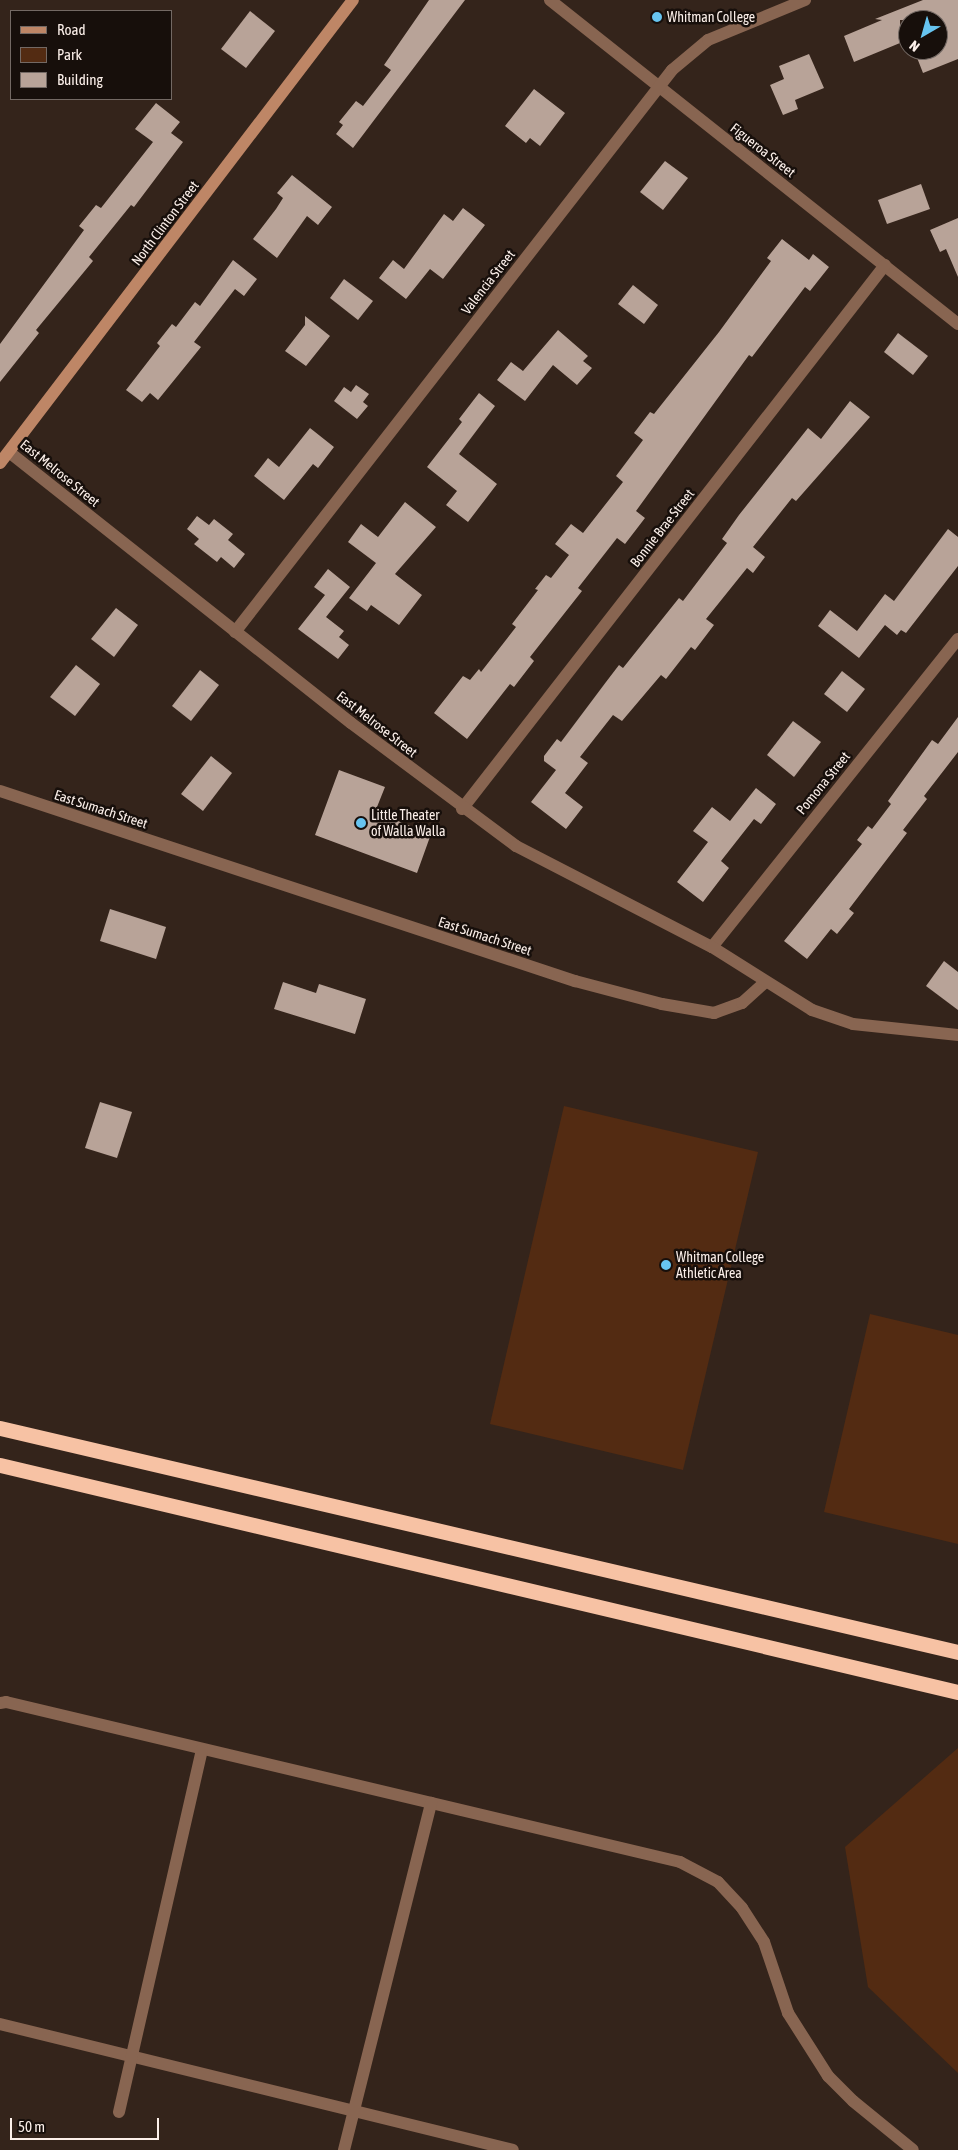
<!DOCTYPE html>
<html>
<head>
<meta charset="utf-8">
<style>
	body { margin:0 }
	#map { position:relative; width:958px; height:2150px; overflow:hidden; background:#34241b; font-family:"Asap Condensed",sans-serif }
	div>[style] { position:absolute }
	.green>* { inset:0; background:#532b12 }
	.building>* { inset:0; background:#b8a398 }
	.minor>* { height:12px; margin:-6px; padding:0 6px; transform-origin:6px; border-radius:6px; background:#886551 }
	.tertiary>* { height:12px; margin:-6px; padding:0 6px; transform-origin:6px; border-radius:6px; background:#886551 }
	.secondary>* { height:12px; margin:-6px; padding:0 6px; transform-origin:6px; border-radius:6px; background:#be8666 }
	.motorway>* { height:15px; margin:-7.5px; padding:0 7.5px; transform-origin:7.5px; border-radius:7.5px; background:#f7c2a4 }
	.dots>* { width:14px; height:14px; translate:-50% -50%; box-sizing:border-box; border:2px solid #170f0b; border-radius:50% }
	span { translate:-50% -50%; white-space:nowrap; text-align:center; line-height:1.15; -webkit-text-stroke:5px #170f0b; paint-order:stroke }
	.poi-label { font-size:14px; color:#fcf0ea }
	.left { translate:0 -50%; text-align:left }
	.street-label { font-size:14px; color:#fcf0ea }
	.legend { position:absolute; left:10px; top:10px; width:162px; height:90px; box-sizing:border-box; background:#170f0b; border:1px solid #736964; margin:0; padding:6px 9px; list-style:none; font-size:15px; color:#fcf0ea }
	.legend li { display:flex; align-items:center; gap:10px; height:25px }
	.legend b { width:25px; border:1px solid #736964 }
	.north { position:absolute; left:898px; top:10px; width:50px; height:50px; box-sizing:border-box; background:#170f0b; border:1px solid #736964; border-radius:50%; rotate:218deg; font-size:14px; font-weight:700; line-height:20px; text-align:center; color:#fcf0ea }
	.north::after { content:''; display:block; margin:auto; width:18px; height:22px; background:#67c4f0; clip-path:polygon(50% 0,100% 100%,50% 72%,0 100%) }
	.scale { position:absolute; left:10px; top:2118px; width:149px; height:22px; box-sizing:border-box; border:2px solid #fcf0ea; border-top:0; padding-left:6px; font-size:15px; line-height:18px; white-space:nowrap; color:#fcf0ea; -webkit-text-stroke:4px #170f0b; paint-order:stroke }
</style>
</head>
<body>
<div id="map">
	<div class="green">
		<div style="clip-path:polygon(564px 1106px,758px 1152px,683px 1470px,490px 1424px)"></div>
		<div style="clip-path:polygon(870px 1314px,958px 1335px,958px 1544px,824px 1512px)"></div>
		<div style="clip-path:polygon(958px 1748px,958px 2073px,868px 1987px,845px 1847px)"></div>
	</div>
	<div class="building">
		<div style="clip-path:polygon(429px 0,465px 0,353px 148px,336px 134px,343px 125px,339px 122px,356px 101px,363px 106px,391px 70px,384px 65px)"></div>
		<div style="clip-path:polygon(923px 0,958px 0,958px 59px,923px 73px,914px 50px,938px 50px,938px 20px,900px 20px,900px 43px,854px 62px,844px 36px,882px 20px,875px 19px)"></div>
		<div style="clip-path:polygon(250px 11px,275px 31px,246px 68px,221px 49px)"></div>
		<div style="clip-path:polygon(809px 54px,824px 88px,795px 100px,798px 109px,783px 115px,770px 85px,784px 79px,779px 66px)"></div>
		<div style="clip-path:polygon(534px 89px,565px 113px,540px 146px,530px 138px,526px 143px,505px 126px)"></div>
		<div style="clip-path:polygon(156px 103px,180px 122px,171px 133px,183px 142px,134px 207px,131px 205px,89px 257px,93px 261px,36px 330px,39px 333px,0 382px,0 344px,84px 230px,79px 226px,96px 205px,101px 208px,153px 142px,135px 129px)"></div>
		<div style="clip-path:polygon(665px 161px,688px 178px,663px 210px,640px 192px)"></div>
		<div style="clip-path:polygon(292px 175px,332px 207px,318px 225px,307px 216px,277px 258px,253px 239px,276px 209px,283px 198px,277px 193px)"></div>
		<div style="clip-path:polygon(921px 184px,930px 209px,887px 224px,878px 200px)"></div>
		<div style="clip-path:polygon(463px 208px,485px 225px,443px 279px,430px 269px,406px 299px,379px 278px,393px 260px,404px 269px,444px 214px,453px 221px)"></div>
		<div style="clip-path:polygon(958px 218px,958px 277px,946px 249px,940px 252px,930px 230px)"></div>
		<div style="clip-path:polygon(782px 239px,809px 260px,813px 254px,829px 267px,810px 291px,805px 287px,752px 357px,749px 355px,636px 511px,645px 518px,625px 544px,617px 538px,578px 588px,582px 591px,530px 657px,534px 661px,514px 687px,510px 684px,467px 739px,434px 713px,463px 676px,470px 680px,479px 669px,481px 672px,516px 627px,512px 624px,538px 590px,535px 589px,546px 575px,551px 578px,569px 555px,555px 544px,571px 524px,583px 533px,623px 482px,616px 476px,643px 440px,634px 433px,650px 412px,654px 414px,719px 332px,771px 261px,767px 258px)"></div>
		<div style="clip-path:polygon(233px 260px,257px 279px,244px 296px,235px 289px,194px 342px,201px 347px,158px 400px,150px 393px,142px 402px,126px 390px,160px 346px,157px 343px,172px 324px,176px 327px,195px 302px,200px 306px)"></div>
		<div style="clip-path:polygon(344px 279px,373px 301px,358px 320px,330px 298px)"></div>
		<div style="clip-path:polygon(633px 285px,658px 305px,644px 324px,618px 304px)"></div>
		<div style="clip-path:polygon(305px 316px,330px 336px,306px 366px,285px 351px,305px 325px)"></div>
		<div style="clip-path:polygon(558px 330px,588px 356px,583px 361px,592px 368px,577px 385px,553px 365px,525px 401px,497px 380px,511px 362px,523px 371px)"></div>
		<div style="clip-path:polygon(898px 333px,928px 356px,913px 375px,884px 352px)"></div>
		<div style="clip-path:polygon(356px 385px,369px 394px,363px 402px,368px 406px,357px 419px,334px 401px,344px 387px,351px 392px)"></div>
		<div style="clip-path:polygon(479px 393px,495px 406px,459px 454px,497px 484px,468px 522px,446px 505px,457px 491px,427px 467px,462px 422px,459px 419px)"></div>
		<div style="clip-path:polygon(850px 401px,870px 417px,796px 501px,792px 498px,753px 547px,765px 557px,753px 573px,747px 568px,706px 619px,714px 625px,695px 650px,691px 647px,666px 679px,661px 675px,622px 721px,613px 715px,580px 757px,588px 763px,565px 793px,583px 807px,566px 829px,531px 802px,556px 770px,544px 761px,544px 756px,557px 739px,561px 742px,606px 682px,619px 665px,623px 668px,679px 598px,683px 601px,727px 543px,722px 539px,739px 515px,808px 428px,821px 439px)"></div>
		<div style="clip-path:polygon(310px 428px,334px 447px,318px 468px,313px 464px,284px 500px,254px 476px,268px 458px,279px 467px)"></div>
		<div style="clip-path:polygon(405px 502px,436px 527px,395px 574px,422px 595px,399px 625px,371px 605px,367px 611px,349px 598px,376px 563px,348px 542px,361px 524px,378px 537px)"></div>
		<div style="clip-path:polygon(197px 516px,209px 525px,214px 519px,233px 534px,228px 540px,245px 554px,234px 568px,221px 557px,217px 562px,194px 544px,199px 539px,187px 529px)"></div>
		<div style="clip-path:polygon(948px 529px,958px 537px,958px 566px,906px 633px,901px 630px,897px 635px,885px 625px,859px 658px,818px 626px,830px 610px,857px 631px,885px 594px,894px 601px)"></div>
		<div style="clip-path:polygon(328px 569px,350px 587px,326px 617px,344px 631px,339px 637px,349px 645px,338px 659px,298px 629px,325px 595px,314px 587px)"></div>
		<div style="clip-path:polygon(116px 608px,138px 625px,114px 657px,91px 639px)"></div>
		<div style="clip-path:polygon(76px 665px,100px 684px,75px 716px,50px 697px)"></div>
		<div style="clip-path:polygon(200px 670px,219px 685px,191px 721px,172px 706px)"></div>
		<div style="clip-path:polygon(842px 671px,865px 689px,847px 712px,824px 694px)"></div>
		<div style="clip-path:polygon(958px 717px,958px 752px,924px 796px,927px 799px,903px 830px,907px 833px,849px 909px,854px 913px,837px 934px,831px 929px,807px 959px,784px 941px,862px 844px,857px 840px,868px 826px,872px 829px,891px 804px,888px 801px,932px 740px,938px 744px)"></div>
		<div style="clip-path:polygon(793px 721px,821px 742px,794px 777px,767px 755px)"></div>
		<div style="clip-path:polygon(211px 756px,232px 773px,203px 811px,181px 794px)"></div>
		<div style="clip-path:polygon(339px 770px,385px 787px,375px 812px,431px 834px,417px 873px,315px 835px)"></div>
		<div style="clip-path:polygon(756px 788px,776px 804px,761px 824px,754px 819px,721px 861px,729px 868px,703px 902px,677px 882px,708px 842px,693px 831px,712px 807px,730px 821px)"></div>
		<div style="clip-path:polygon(110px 909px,166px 927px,156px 959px,100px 941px)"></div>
		<div style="clip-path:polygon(944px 961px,958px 972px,958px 1010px,926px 986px)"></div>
		<div style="clip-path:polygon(283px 982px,316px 993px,319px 984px,366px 999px,355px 1034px,274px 1009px)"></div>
		<div style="clip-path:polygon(100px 1102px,132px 1112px,117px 1158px,85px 1148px)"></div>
	</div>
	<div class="minor">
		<div style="left:550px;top:0;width:521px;rotate:38.45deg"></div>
		<div style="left:235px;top:632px;width:712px;rotate:-52.13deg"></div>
		<div style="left:672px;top:70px;width:47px;rotate:-39.8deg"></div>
		<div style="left:708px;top:40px;width:105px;rotate:-22.4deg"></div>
		<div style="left:0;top:791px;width:606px;rotate:18.29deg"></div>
		<div style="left:575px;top:981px;width:90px;rotate:14.8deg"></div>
		<div style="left:662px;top:1004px;width:53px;rotate:9.8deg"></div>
		<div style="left:714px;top:1013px;width:30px;rotate:-20deg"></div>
		<div style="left:742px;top:1003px;width:31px;rotate:-42deg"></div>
		<div style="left:462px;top:809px;width:689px;rotate:-52.13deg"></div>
		<div style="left:712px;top:947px;width:394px;rotate:-51.4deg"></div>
		<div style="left:0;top:1703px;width:6px;rotate:-9deg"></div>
		<div style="left:6px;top:1702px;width:693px;rotate:13.35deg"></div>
		<div style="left:680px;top:1862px;width:43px;rotate:27.8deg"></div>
		<div style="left:718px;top:1882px;width:35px;rotate:47deg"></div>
		<div style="left:742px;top:1908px;width:40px;rotate:57.1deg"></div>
		<div style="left:764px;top:1942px;width:75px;rotate:71.3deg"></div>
		<div style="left:788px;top:2013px;width:75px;rotate:57.6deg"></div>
		<div style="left:828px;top:2076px;width:35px;rotate:45deg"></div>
		<div style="left:853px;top:2101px;width:77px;rotate:39.2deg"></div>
		<div style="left:0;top:2024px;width:528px;rotate:13.8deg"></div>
		<div style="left:119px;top:2112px;width:372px;rotate:-77.1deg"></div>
		<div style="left:344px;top:2150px;width:358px;rotate:-75.9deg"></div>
	</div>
	<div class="tertiary">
		<div style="left:9px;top:452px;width:436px;rotate:38.4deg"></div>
		<div style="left:351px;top:723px;width:206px;rotate:36.7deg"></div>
		<div style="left:516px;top:846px;width:220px;rotate:27.3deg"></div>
		<div style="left:712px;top:947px;width:118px;rotate:32.2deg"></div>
		<div style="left:812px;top:1010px;width:43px;rotate:18.9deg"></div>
		<div style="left:853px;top:1024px;width:106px;rotate:6deg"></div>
	</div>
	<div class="secondary">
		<div style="left:0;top:463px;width:582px;rotate:-52.68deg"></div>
	</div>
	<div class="motorway">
		<div style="left:0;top:1428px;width:984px;rotate:13.16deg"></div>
		<div style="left:0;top:1465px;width:985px;rotate:13.33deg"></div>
	</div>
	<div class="dots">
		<div style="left:657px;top:17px;background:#67c4f0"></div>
		<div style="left:361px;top:823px;background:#67c4f0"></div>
		<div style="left:666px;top:1265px;background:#67c4f0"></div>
	</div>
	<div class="poi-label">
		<span class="left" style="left:667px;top:17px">Whitman College</span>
		<span class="left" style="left:371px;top:823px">Little Theater<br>of Walla Walla</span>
		<span class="left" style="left:676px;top:1265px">Whitman College<br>Athletic Area</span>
	</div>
	<div class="street-label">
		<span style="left:763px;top:150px;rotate:38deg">Figueroa Street</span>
		<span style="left:165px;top:223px;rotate:-53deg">North Clinton Street</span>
		<span style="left:488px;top:282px;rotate:-52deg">Valencia Street</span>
		<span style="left:60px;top:473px;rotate:39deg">East Melrose Street</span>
		<span style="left:662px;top:528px;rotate:-52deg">Bonnie Brae Street</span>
		<span style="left:377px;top:724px;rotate:38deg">East Melrose Street</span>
		<span style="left:823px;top:783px;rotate:-51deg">Pomona Street</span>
		<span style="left:101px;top:809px;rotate:18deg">East Sumach Street</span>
		<span style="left:485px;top:936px;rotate:18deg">East Sumach Street</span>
	</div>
	<ul class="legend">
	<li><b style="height:6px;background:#be8666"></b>Road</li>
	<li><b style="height:14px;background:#532b12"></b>Park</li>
	<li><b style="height:14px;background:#b8a398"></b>Building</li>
	</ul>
	<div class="north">N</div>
	<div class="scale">50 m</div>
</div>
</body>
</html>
